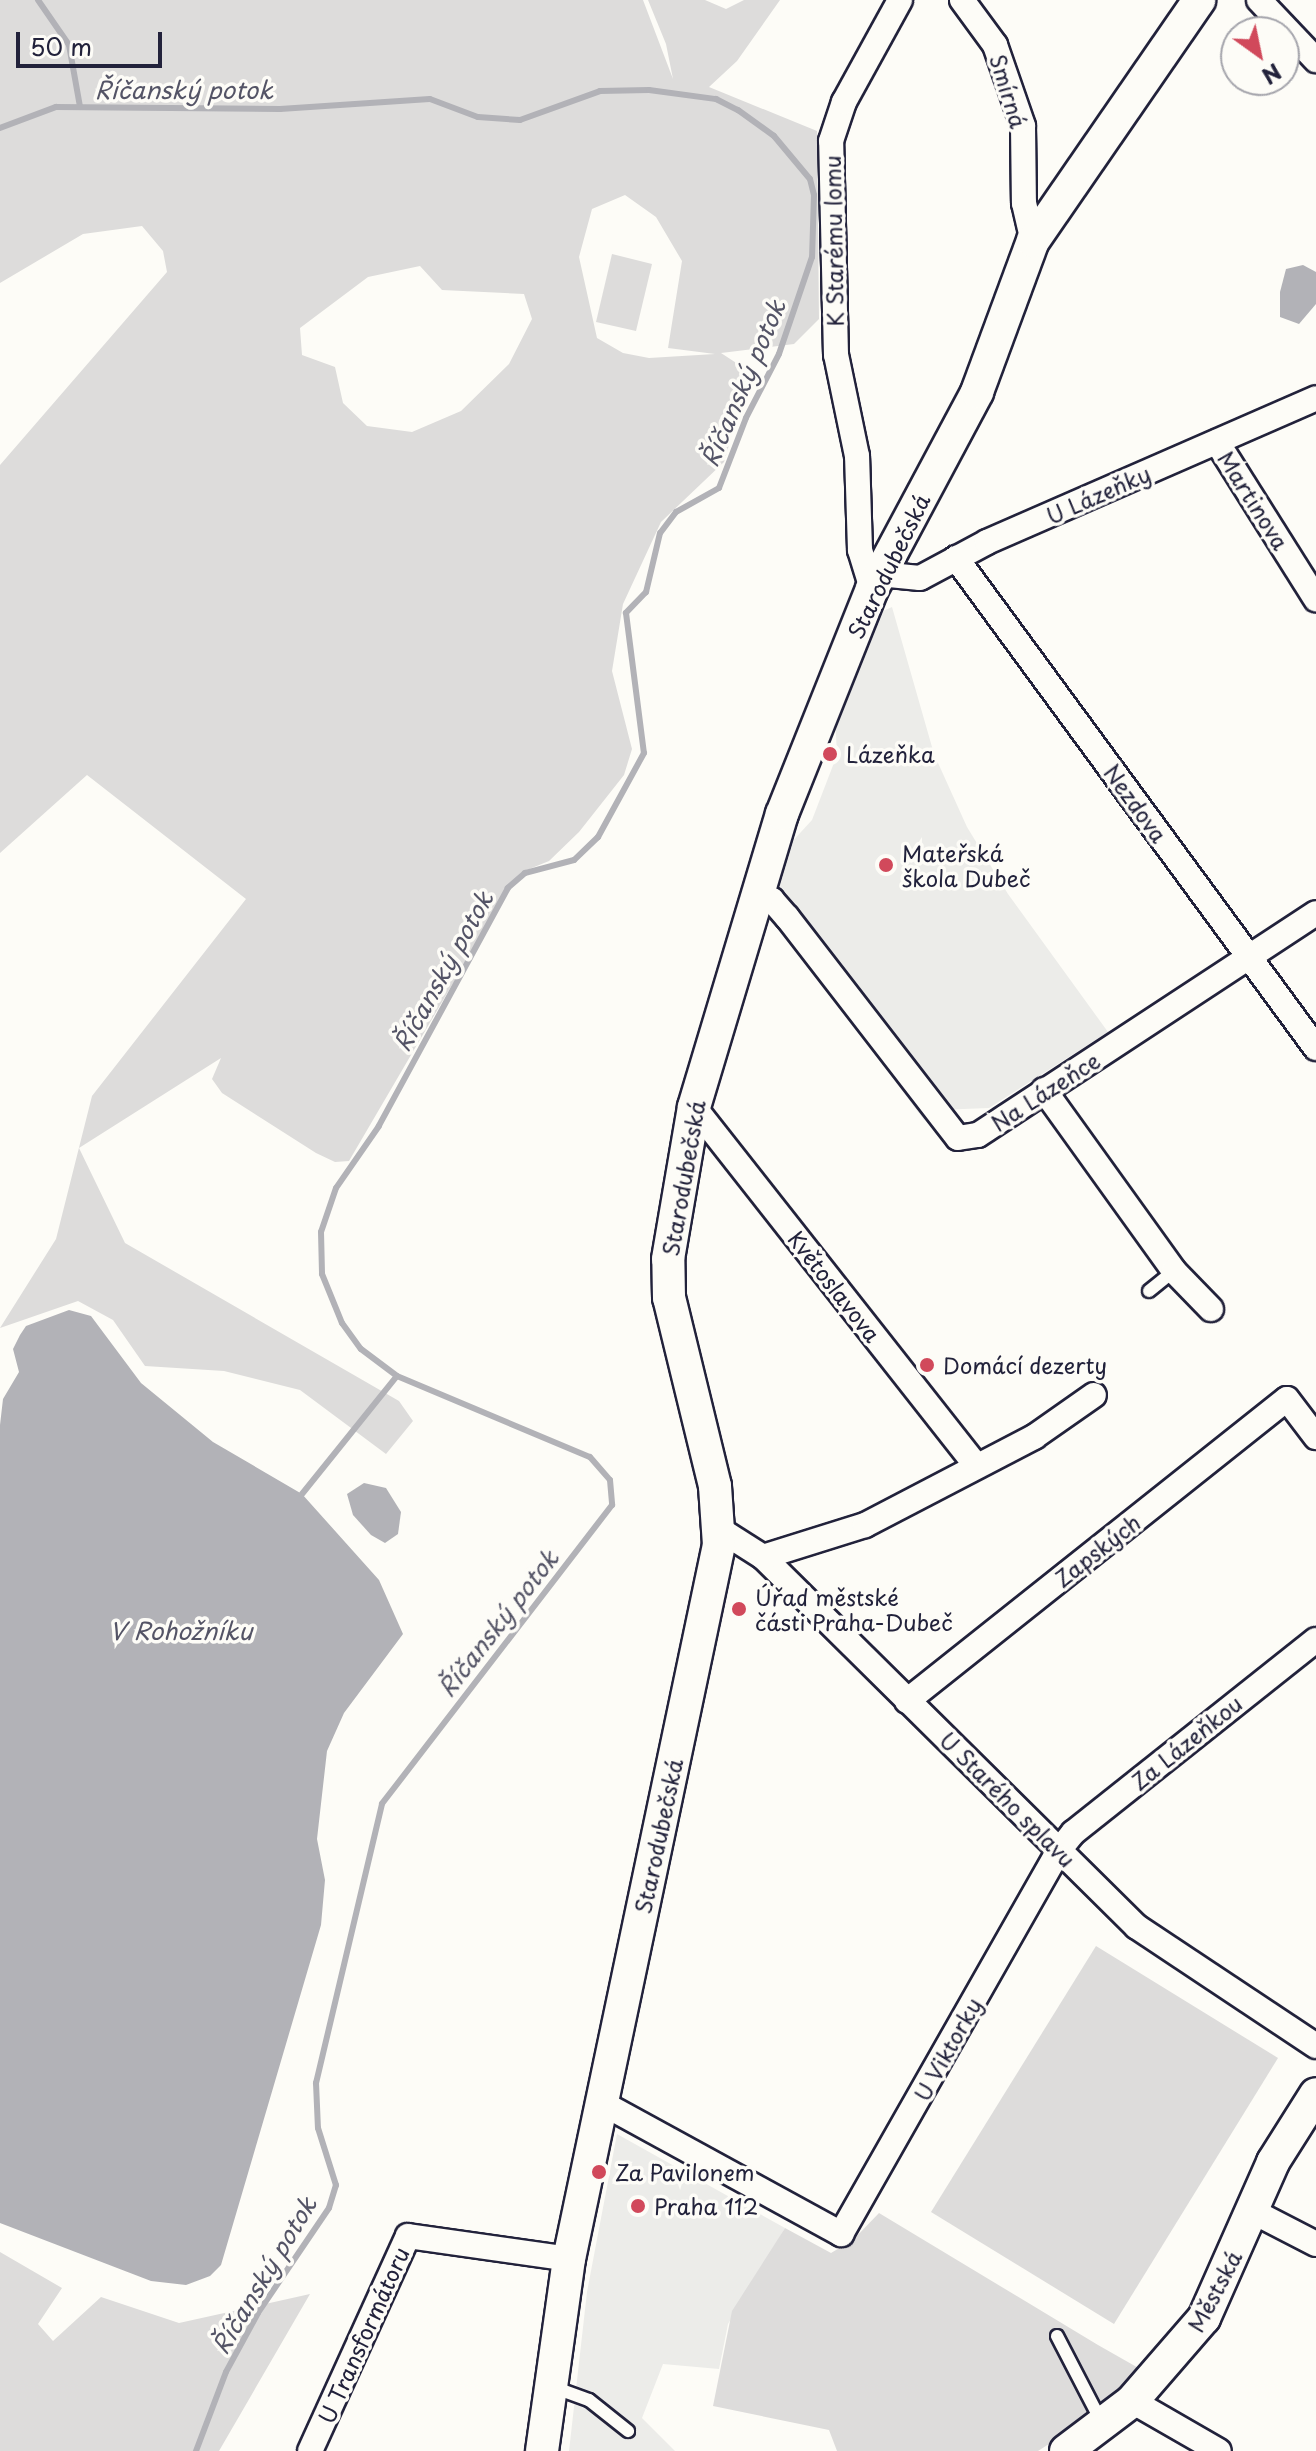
<!DOCTYPE html>
<html>
<head>
<meta charset="utf-8">
<style>
	body { margin:0 }
	#map { position:relative; width:1316px; height:2451px; overflow:hidden; background:#fdfcf7; font-family:"Playpen Sans",sans-serif }
	div>[style] { position:absolute }
	.built>* { inset:0; background:#ecece9 }
	.green>* { inset:0; background:#dddcdb }
	.water>* { inset:0; background:#b2b2b7 }
	.stream>* { height:6px; margin:-3px; padding:0 3px; transform-origin:3px; border-radius:3px; background:#b2b2b7 }
	.roads { filter:drop-shadow(2px 0 #22223b) drop-shadow(-2px 0 #22223b) drop-shadow(0 2px #22223b) drop-shadow(0 -2px #22223b) }
	.lane>* { height:12px; margin:-6px; padding:0 6px; transform-origin:6px; border-radius:6px; background:#fdfcf7 }
	.street>* { height:24px; margin:-12px; padding:0 12px; transform-origin:12px; border-radius:12px; background:#fdfcf7 }
	.secondary>* { height:32px; margin:-16px; padding:0 16px; transform-origin:16px; border-radius:16px; background:#fdfcf7 }
	.dots>* { width:22px; height:22px; translate:-50% -50%; box-sizing:border-box; border:4px solid #fdfcf7; border-radius:50% }
	span { translate:-50% -50%; white-space:nowrap; text-align:center; line-height:1.15; -webkit-text-stroke:7px #fdfcf7; paint-order:stroke }
	.street-label { font-size:22px; color:#22223b }
	.poi-label { font-size:22px; color:#22223b }
	.left { translate:0 -50%; text-align:left }
	.water-label { font-size:24px; color:#545466; font-style:italic }
	.north { position:absolute; left:1220px; top:16px; width:80px; height:80px; box-sizing:border-box; background:#fdfcf7; border:2px solid #a5a5ac; border-radius:50%; rotate:147deg; font-size:22px; font-weight:700; line-height:32px; text-align:center; color:#22223b }
	.north::after { content:''; display:block; margin:auto; width:28px; height:36px; background:#d1495b; clip-path:polygon(50% 0,100% 100%,50% 72%,0 100%) }
	.scale { position:absolute; left:16px; top:32px; width:146px; height:36px; box-sizing:border-box; border:4px solid #22223b; border-top:0; padding-left:10px; font-size:24px; line-height:28px; white-space:nowrap; color:#22223b; -webkit-text-stroke:6px #fdfcf7; paint-order:stroke }
</style>
</head>
<body>
<div id="map">
	<div class="built">
		<div style="clip-path:polygon(892px 607px,934px 754px,967px 827px,1008px 894px,1108px 1032px,989px 1108px,938px 1110px,924px 1120px,778px 924px,777px 886px,789px 845px,812px 820px,837px 755px,835px 714px,883px 611px)"></div>
		<div style="clip-path:polygon(617px 2134px,785px 2228px,728px 2324px,719px 2369px,663px 2364px,642px 2418px,675px 2451px,569px 2451px,587px 2292px)"></div>
	</div>
	<div class="green">
		<div style="clip-path:polygon(evenodd,0 0,643px 0,673px 79px,666px 44px,648px 0,705px 0,726px 9px,744px 0,780px 0,737px 61px,709px 87px,817px 131px,819px 319px,794px 344px,721px 353px,747px 370px,752px 383px,742px 401px,724px 462px,661px 522px,623px 604px,612px 671px,632px 749px,624px 775px,579px 832px,549px 861px,522px 872px,511px 884px,349px 1161px,335px 1162px,316px 1153px,222px 1093px,212px 1079px,221px 1058px,79px 1148px,125px 1243px,399px 1401px,413px 1421px,386px 1454px,300px 1390px,224px 1371px,145px 1366px,113px 1320px,78px 1301px,0 1328px,56px 1239px,92px 1096px,246px 899px,87px 775px,0 853px,0 465px,167px 272px,163px 251px,142px 226px,83px 234px,0 283px,0 0,625px 195px,656px 217px,682px 261px,668px 348px,715px 354px,649px 358px,623px 353px,597px 338px,579px 257px,592px 209px,625px 195px,0 0,420px 266px,442px 290px,524px 294px,532px 319px,509px 364px,461px 411px,412px 432px,367px 426px,343px 403px,335px 367px,302px 355px,300px 328px,368px 277px,420px 266px)"></div>
		<div style="clip-path:polygon(612px 254px,652px 264px,636px 331px,596px 322px)"></div>
		<div style="clip-path:polygon(1096px 1946px,1278px 2058px,1114px 2324px,931px 2212px)"></div>
		<div style="clip-path:polygon(879px 2213px,1098px 2345px,1142px 2370px,1085px 2421px,1038px 2451px,837px 2451px,829px 2430px,713px 2406px,732px 2311px,785px 2228px,831px 2253px,853px 2240px)"></div>
		<div style="clip-path:polygon(0 2252px,62px 2288px,38px 2324px,53px 2341px,101px 2297px,179px 2323px,310px 2294px,219px 2451px,0 2451px)"></div>
	</div>
	<div class="water">
		<div style="clip-path:polygon(1303px 265px,1316px 272px,1316px 304px,1299px 324px,1280px 317px,1280px 292px,1286px 269px)"></div>
		<div style="clip-path:polygon(69px 1310px,91px 1316px,141px 1383px,213px 1442px,302px 1494px,379px 1580px,403px 1634px,344px 1713px,327px 1751px,317px 1839px,325px 1880px,321px 1925px,221px 2265px,210px 2276px,186px 2285px,151px 2281px,0 2223px,0 1425px,3px 1399px,19px 1372px,13px 1349px,20px 1335px,26px 1326px)"></div>
		<div style="clip-path:polygon(364px 1483px,386px 1488px,401px 1512px,398px 1534px,385px 1543px,371px 1535px,353px 1515px,347px 1494px)"></div>
	</div>
	<div class="stream">
		<div style="left:38px;top:0;width:55px;rotate:55.4deg"></div>
		<div style="left:69px;top:45px;width:63px;rotate:79.9deg"></div>
		<div style="left:0;top:128px;width:60px;rotate:-20.6deg"></div>
		<div style="left:56px;top:107px;width:224px;rotate:0.5deg"></div>
		<div style="left:280px;top:109px;width:150px;rotate:-3.8deg"></div>
		<div style="left:430px;top:99px;width:51px;rotate:20.6deg"></div>
		<div style="left:478px;top:117px;width:42px;rotate:4.1deg"></div>
		<div style="left:520px;top:120px;width:85px;rotate:-19.9deg"></div>
		<div style="left:600px;top:91px;width:49px;rotate:-1.2deg"></div>
		<div style="left:649px;top:90px;width:68px;rotate:7.7deg"></div>
		<div style="left:716px;top:99px;width:25px;rotate:27deg"></div>
		<div style="left:738px;top:110px;width:44px;rotate:35.8deg"></div>
		<div style="left:774px;top:136px;width:56px;rotate:50.1deg"></div>
		<div style="left:810px;top:179px;width:16px;rotate:76deg"></div>
		<div style="left:814px;top:195px;width:62px;rotate:91.8deg"></div>
		<div style="left:812px;top:257px;width:102px;rotate:108.8deg"></div>
		<div style="left:779px;top:354px;width:72px;rotate:117.3deg"></div>
		<div style="left:746px;top:418px;width:75px;rotate:111.1deg"></div>
		<div style="left:719px;top:488px;width:49px;rotate:150.8deg"></div>
		<div style="left:676px;top:512px;width:26px;rotate:127deg"></div>
		<div style="left:660px;top:533px;width:61px;rotate:103.3deg"></div>
		<div style="left:646px;top:592px;width:29px;rotate:134deg"></div>
		<div style="left:626px;top:613px;width:141px;rotate:82.7deg"></div>
		<div style="left:644px;top:753px;width:96px;rotate:118.7deg"></div>
		<div style="left:598px;top:837px;width:33px;rotate:136deg"></div>
		<div style="left:574px;top:860px;width:51px;rotate:165.1deg"></div>
		<div style="left:525px;top:873px;width:23px;rotate:139deg"></div>
		<div style="left:508px;top:888px;width:271px;rotate:118.5deg"></div>
		<div style="left:379px;top:1126px;width:75px;rotate:124.7deg"></div>
		<div style="left:336px;top:1188px;width:46px;rotate:108.8deg"></div>
		<div style="left:321px;top:1232px;width:42px;rotate:88.6deg"></div>
		<div style="left:322px;top:1274px;width:53px;rotate:67.8deg"></div>
		<div style="left:342px;top:1323px;width:32px;rotate:54deg"></div>
		<div style="left:361px;top:1349px;width:45px;rotate:36.9deg"></div>
		<div style="left:397px;top:1376px;width:209px;rotate:22.8deg"></div>
		<div style="left:590px;top:1457px;width:30px;rotate:49deg"></div>
		<div style="left:610px;top:1480px;width:25px;rotate:85deg"></div>
		<div style="left:612px;top:1505px;width:377px;rotate:127.6deg"></div>
		<div style="left:382px;top:1804px;width:287px;rotate:103.3deg"></div>
		<div style="left:316px;top:2083px;width:45px;rotate:87.5deg"></div>
		<div style="left:318px;top:2128px;width:60px;rotate:72.5deg"></div>
		<div style="left:336px;top:2185px;width:24px;rotate:107deg"></div>
		<div style="left:329px;top:2208px;width:127px;rotate:124.1deg"></div>
		<div style="left:258px;top:2313px;width:67px;rotate:118.5deg"></div>
		<div style="left:226px;top:2372px;width:85px;rotate:110.8deg"></div>
		<div style="left:302px;top:1494px;width:151px;rotate:-51.2deg"></div>
	</div>
	<div class="roads">
		<div class="lane">
			<div style="left:1149px;top:1291px;width:32px;rotate:-39deg"></div>
			<div style="left:1057px;top:2336px;width:96px;rotate:62.6deg"></div>
			<div style="left:553px;top:2387px;width:38px;rotate:20deg"></div>
			<div style="left:589px;top:2400px;width:50px;rotate:38.5deg"></div>
		</div>
		<div class="street">
			<div style="left:962px;top:0;width:56px;rotate:53.7deg"></div>
			<div style="left:995px;top:45px;width:86px;rotate:70.9deg"></div>
			<div style="left:1023px;top:126px;width:77px;rotate:89.3deg"></div>
			<div style="left:1024px;top:203px;width:39px;rotate:77deg"></div>
			<div style="left:1259px;top:0;width:83px;rotate:46.5deg"></div>
			<div style="left:1217px;top:442px;width:186px;rotate:57.8deg"></div>
			<div style="left:956px;top:558px;width:608px;rotate:53.7deg"></div>
			<div style="left:879px;top:574px;width:41px;rotate:5.6deg"></div>
			<div style="left:920px;top:578px;width:76px;rotate:-28.2deg"></div>
			<div style="left:987px;top:542px;width:359px;rotate:-23.6deg"></div>
			<div style="left:872px;top:589px;width:41px;rotate:-107.1deg"></div>
			<div style="left:860px;top:550px;width:94px;rotate:-91.8deg"></div>
			<div style="left:857px;top:456px;width:103px;rotate:-101.7deg"></div>
			<div style="left:836px;top:355px;width:214px;rotate:-91.3deg"></div>
			<div style="left:831px;top:141px;width:41px;rotate:-71.6deg"></div>
			<div style="left:844px;top:102px;width:116px;rotate:-61.2deg"></div>
			<div style="left:755px;top:894px;width:18px;rotate:19deg"></div>
			<div style="left:772px;top:900px;width:23px;rotate:49deg"></div>
			<div style="left:787px;top:917px;width:279px;rotate:52.3deg"></div>
			<div style="left:958px;top:1138px;width:20px;rotate:-9deg"></div>
			<div style="left:978px;top:1135px;width:404px;rotate:-33.3deg"></div>
			<div style="left:1044px;top:1090px;width:223px;rotate:54.3deg"></div>
			<div style="left:1174px;top:1271px;width:53px;rotate:45.8deg"></div>
			<div style="left:694px;top:1107px;width:456px;rotate:51.8deg"></div>
			<div style="left:719px;top:1529px;width:52px;rotate:32.5deg"></div>
			<div style="left:763px;top:1557px;width:526px;rotate:44.69deg"></div>
			<div style="left:1137px;top:1927px;width:215px;rotate:33.6deg"></div>
			<div style="left:763px;top:1557px;width:107px;rotate:-17.4deg"></div>
			<div style="left:865px;top:1525px;width:191px;rotate:-27.5deg"></div>
			<div style="left:1034px;top:1437px;width:73px;rotate:-35deg"></div>
			<div style="left:907px;top:1701px;width:485px;rotate:-38.5deg"></div>
			<div style="left:1287px;top:1399px;width:48px;rotate:52.7deg"></div>
			<div style="left:602px;top:2103px;width:273px;rotate:28.7deg"></div>
			<div style="left:841px;top:2234px;width:443px;rotate:-60.4deg"></div>
			<div style="left:1060px;top:1849px;width:21px;rotate:-51deg"></div>
			<div style="left:1073px;top:1833px;width:310px;rotate:-38.5deg"></div>
			<div style="left:1252px;top:2211px;width:72px;rotate:27.3deg"></div>
			<div style="left:1132px;top:2401px;width:100px;rotate:29.9deg"></div>
			<div style="left:310px;top:2451px;width:236px;rotate:-65.5deg"></div>
			<div style="left:408px;top:2236px;width:163px;rotate:8.1deg"></div>
		</div>
		<div class="secondary">
			<div style="left:542px;top:2451px;width:194px;rotate:-82deg"></div>
			<div style="left:569px;top:2259px;width:730px;rotate:-78.14deg"></div>
			<div style="left:719px;top:1545px;width:59px;rotate:-93.9deg"></div>
			<div style="left:715px;top:1486px;width:194px;rotate:-103.7deg"></div>
			<div style="left:669px;top:1298px;width:39px;rotate:-91deg"></div>
			<div style="left:668px;top:1259px;width:154px;rotate:-80.3deg"></div>
			<div style="left:694px;top:1107px;width:306px;rotate:-73.3deg"></div>
			<div style="left:782px;top:814px;width:242px;rotate:-68.2deg"></div>
			<div style="left:872px;top:589px;width:223px;rotate:-61.9deg"></div>
			<div style="left:977px;top:392px;width:161px;rotate:-69.7deg"></div>
			<div style="left:1033px;top:241px;width:293px;rotate:-55.4deg"></div>
			<div style="left:1066px;top:2451px;width:83px;rotate:-37.1deg"></div>
			<div style="left:1132px;top:2401px;width:110px;rotate:-49.1deg"></div>
			<div style="left:1204px;top:2318px;width:171px;rotate:-66.1deg"></div>
			<div style="left:1273px;top:2162px;width:80px;rotate:-57.7deg"></div>
		</div>
	</div>
	<div class="dots">
		<div style="left:830px;top:754px;background:#d1495b"></div>
		<div style="left:886px;top:865px;background:#d1495b"></div>
		<div style="left:927px;top:1365px;background:#d1495b"></div>
		<div style="left:739px;top:1609px;background:#d1495b"></div>
		<div style="left:599px;top:2172px;background:#d1495b"></div>
		<div style="left:638px;top:2206px;background:#d1495b"></div>
	</div>
	<div class="street-label">
		<span style="left:1009px;top:91px;rotate:73deg">Smírná</span>
		<span style="left:833px;top:241px;rotate:-91deg">K Starému lomu</span>
		<span style="left:1098px;top:494px;rotate:-24deg">U Lázeňky</span>
		<span style="left:1254px;top:500px;rotate:58deg">Martinova</span>
		<span style="left:888px;top:566px;rotate:-64deg">Starodubečská</span>
		<span style="left:1136px;top:803px;rotate:54deg">Nezdova</span>
		<span style="left:1045px;top:1091px;rotate:-33deg">Na Lázeňce</span>
		<span style="left:683px;top:1178px;rotate:-80deg">Starodubečská</span>
		<span style="left:835px;top:1286px;rotate:52deg">Květoslavova</span>
		<span style="left:1097px;top:1550px;rotate:-38deg">Zapských</span>
		<span style="left:1186px;top:1742px;rotate:-39deg">Za Lázeňkou</span>
		<span style="left:1008px;top:1799px;rotate:45deg">U Starého splavu</span>
		<span style="left:658px;top:1836px;rotate:-78deg">Starodubečská</span>
		<span style="left:947px;top:2049px;rotate:-61deg">U Viktorky</span>
		<span style="left:1214px;top:2291px;rotate:-62deg">Městská</span>
		<span style="left:363px;top:2335px;rotate:-66deg">U Transformátoru</span>
	</div>
	<div class="poi-label">
		<span class="left" style="left:846px;top:754px">Lázeňka</span>
		<span class="left" style="left:902px;top:865px">Mateřská<br>škola Dubeč</span>
		<span class="left" style="left:943px;top:1365px">Domácí dezerty</span>
		<span class="left" style="left:755px;top:1609px">Úřad městské<br>části Praha-Dubeč</span>
		<span class="left" style="left:615px;top:2172px">Za Pavilonem</span>
		<span class="left" style="left:654px;top:2206px">Praha 112</span>
	</div>
	<div class="water-label">
		<span style="left:184px;top:90px">Říčanský potok</span>
		<span style="left:743px;top:383px;rotate:-67deg">Říčanský potok</span>
		<span style="left:443px;top:971px;rotate:-61deg">Říčanský potok</span>
		<span style="left:498px;top:1623px;rotate:-52deg">Říčanský potok</span>
		<span style="left:181px;top:1631px">V Rohožníku</span>
		<span style="left:264px;top:2275px;rotate:-59deg">Říčanský potok</span>
	</div>
	<div class="north">N</div>
	<div class="scale">50 m</div>
</div>
</body>
</html>
